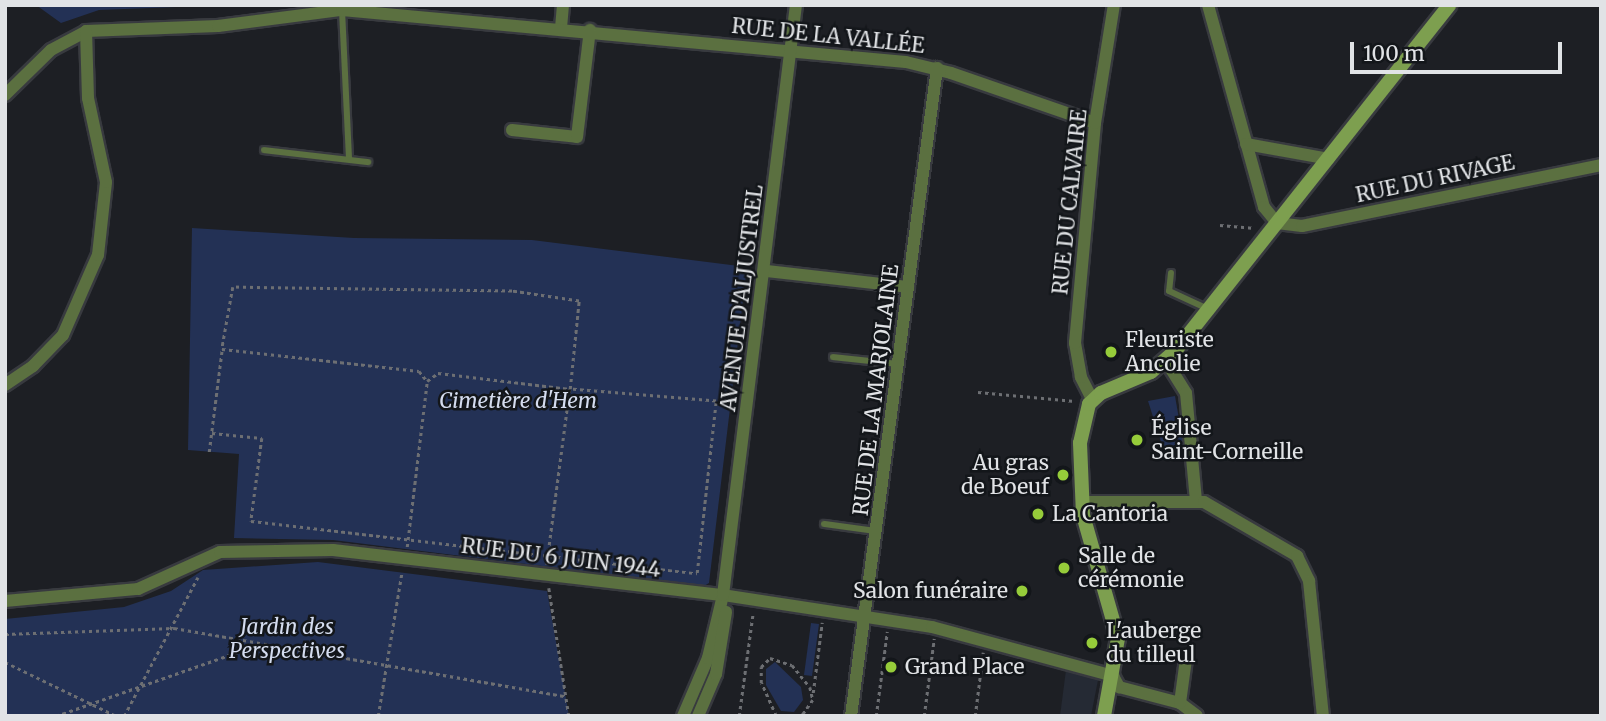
<!DOCTYPE html>
<html>
<head>
<meta charset="utf-8">
<style>
	body { margin:0 }
	#map { position:relative; width:1606px; height:721px; overflow:hidden; background:#1d1f24; font-family:Merriweather,serif }
	div>[style] { position:absolute }
	.built>* { inset:0; background:#252a34 }
	.green>* { inset:0; background:#233155 }
	.path>* { height:2.5px; margin-top:-1.25px; transform-origin:0; background:repeating-linear-gradient(90deg,#6d6f73 0 3.5px,transparent 0 7px) }
	.roads { filter:drop-shadow(2px 0 #383a3f) drop-shadow(-2px 0 #383a3f) drop-shadow(0 2px #383a3f) drop-shadow(0 -2px #383a3f) }
	.lane>* { height:6px; margin:-3px; padding:0 3px; transform-origin:3px; border-radius:3px; background:#5b7040 }
	.street>* { height:12px; margin:-6px; padding:0 6px; transform-origin:6px; border-radius:6px; background:#5b7040 }
	.secondary>* { height:14px; margin:-7px; padding:0 7px; transform-origin:7px; border-radius:7px; background:#7d9f4f }
	.dots>* { width:19px; height:19px; translate:-50% -50%; box-sizing:border-box; border:4px solid #13161a; border-radius:50% }
	span { translate:-50% -50%; white-space:nowrap; text-align:center; line-height:1.15; -webkit-text-stroke:5px #13161a; paint-order:stroke }
	.street-label { font-size:21px; color:#e1e3e6 }
	.poi-label { font-size:21px; color:#e1e3e6 }
	.left { translate:0 -50%; text-align:left }
	.right { translate:-100% -50%; text-align:right }
	.park-label { font-size:21px; color:#d4dcef; font-style:italic }
	.frame { position:absolute; inset:0; border:7px solid #e1e3e6; pointer-events:none }
	.scale { position:absolute; left:1350px; top:42px; width:212px; height:32px; box-sizing:border-box; border:4px solid #e1e3e6; border-top:0; padding-left:9px; font-size:21px; line-height:24px; white-space:nowrap; color:#e1e3e6; -webkit-text-stroke:5px #13161a; paint-order:stroke }
</style>
</head>
<body>
<div id="map">
	<div class="built">
		<div style="clip-path:polygon(1066px 670px,1098px 680px,1091px 716px,1060px 716px)"></div>
	</div>
	<div class="green">
		<div style="clip-path:polygon(36px 5px,228px 5px,99px 10px,61px 23px)"></div>
		<div style="clip-path:polygon(192px 228px,354px 238px,532px 240px,747px 267px,709px 583px,704px 586px,333px 540px,234px 538px,239px 454px,188px 450px)"></div>
		<div style="clip-path:polygon(1175px 396px,1184px 448px,1163px 448px,1148px 401px)"></div>
		<div style="clip-path:polygon(318px 562px,547px 591px,569px 716px,5px 716px,5px 619px,124px 607px,171px 591px,203px 570px)"></div>
		<div style="clip-path:polygon(811px 623px,819px 624px,812px 676px,804px 675px)"></div>
		<div style="clip-path:polygon(775px 662px,801px 687px,803px 700px,794px 712px,781px 711px,766px 685px,766px 669px)"></div>
	</div>
	<div class="path">
		<div style="left:1220px;top:225px;width:35px;rotate:5deg"></div>
		<div style="left:978px;top:392px;width:97px;rotate:5.3deg"></div>
		<div style="left:212px;top:433px;width:50px;rotate:5.7deg"></div>
		<div style="left:262px;top:438px;width:84px;rotate:97.5deg"></div>
		<div style="left:251px;top:521px;width:449px;rotate:6.7deg"></div>
		<div style="left:697px;top:573px;width:173px;rotate:-83.7deg"></div>
		<div style="left:716px;top:401px;width:146px;rotate:-175.3deg"></div>
		<div style="left:570px;top:389px;width:88px;rotate:-84.2deg"></div>
		<div style="left:579px;top:301px;width:68px;rotate:-171.5deg"></div>
		<div style="left:512px;top:291px;width:279px;rotate:-179.2deg"></div>
		<div style="left:233px;top:287px;width:63px;rotate:100.1deg"></div>
		<div style="left:209px;top:452px;width:104px;rotate:-82.8deg"></div>
		<div style="left:222px;top:349px;width:198px;rotate:6.4deg"></div>
		<div style="left:419px;top:371px;width:13px;rotate:51deg"></div>
		<div style="left:427px;top:381px;width:14px;rotate:-36deg"></div>
		<div style="left:438px;top:373px;width:133px;rotate:6.9deg"></div>
		<div style="left:570px;top:389px;width:177px;rotate:97.5deg"></div>
		<div style="left:407px;top:547px;width:167px;rotate:-83.1deg"></div>
		<div style="left:549px;top:588px;width:130px;rotate:81.1deg"></div>
		<div style="left:5px;top:634px;width:169px;rotate:-2deg"></div>
		<div style="left:174px;top:628px;width:397px;rotate:9.9deg"></div>
		<div style="left:5px;top:662px;width:123px;rotate:25.9deg"></div>
		<div style="left:813px;top:693px;width:71px;rotate:-82.7deg"></div>
		<div style="left:5px;top:715px;width:1px;rotate:45deg"></div>
		<div style="left:56px;top:716px;width:216px;rotate:-19.4deg"></div>
		<div style="left:124px;top:716px;width:157px;rotate:-62deg"></div>
		<div style="left:378px;top:716px;width:147px;rotate:-80.6deg"></div>
		<div style="left:739px;top:716px;width:105px;rotate:-82.3deg"></div>
		<div style="left:776px;top:716px;width:36px;rotate:-114deg"></div>
		<div style="left:761px;top:683px;width:16px;rotate:-90deg"></div>
		<div style="left:761px;top:667px;width:13px;rotate:-45deg"></div>
		<div style="left:770px;top:658px;width:23px;rotate:18deg"></div>
		<div style="left:792px;top:665px;width:28px;rotate:51deg"></div>
		<div style="left:810px;top:687px;width:13px;rotate:77deg"></div>
		<div style="left:813px;top:700px;width:19px;rotate:125deg"></div>
		<div style="left:876px;top:716px;width:85px;rotate:-82.5deg"></div>
		<div style="left:924px;top:716px;width:78px;rotate:-82.6deg"></div>
		<div style="left:975px;top:716px;width:64px;rotate:-82.8deg"></div>
	</div>
	<div class="roads">
		<div class="lane">
			<div style="left:342px;top:10px;width:149px;rotate:87.3deg"></div>
			<div style="left:264px;top:150px;width:105px;rotate:6.6deg"></div>
			<div style="left:1171px;top:273px;width:18px;rotate:96deg"></div>
			<div style="left:1169px;top:291px;width:43px;rotate:24.8deg"></div>
			<div style="left:833px;top:357px;width:65px;rotate:6.1deg"></div>
			<div style="left:824px;top:524px;width:51px;rotate:7.8deg"></div>
		</div>
		<div class="street">
			<div style="left:1208px;top:5px;width:210px;rotate:74.5deg"></div>
			<div style="left:1264px;top:207px;width:21px;rotate:51deg"></div>
			<div style="left:1277px;top:223px;width:25px;rotate:7deg"></div>
			<div style="left:1302px;top:226px;width:305px;rotate:-11.5deg"></div>
			<div style="left:561px;top:28px;width:23px;rotate:-85deg"></div>
			<div style="left:5px;top:95px;width:64px;rotate:-44.4deg"></div>
			<div style="left:51px;top:50px;width:40px;rotate:-28deg"></div>
			<div style="left:86px;top:31px;width:132px;rotate:-2.2deg"></div>
			<div style="left:218px;top:26px;width:125px;rotate:-7.4deg"></div>
			<div style="left:342px;top:10px;width:566px;rotate:5.27deg"></div>
			<div style="left:906px;top:62px;width:46px;rotate:13.7deg"></div>
			<div style="left:951px;top:73px;width:152px;rotate:19.1deg"></div>
			<div style="left:512px;top:130px;width:65px;rotate:6.1deg"></div>
			<div style="left:577px;top:137px;width:108px;rotate:-83.1deg"></div>
			<div style="left:1246px;top:144px;width:84px;rotate:10.2deg"></div>
			<div style="left:766px;top:271px;width:143px;rotate:6.4deg"></div>
			<div style="left:1166px;top:361px;width:38px;rotate:58deg"></div>
			<div style="left:1186px;top:393px;width:107px;rotate:84.7deg"></div>
			<div style="left:5px;top:385px;width:34px;rotate:-34deg"></div>
			<div style="left:33px;top:366px;width:43px;rotate:-45.9deg"></div>
			<div style="left:63px;top:335px;width:87px;rotate:-66.4deg"></div>
			<div style="left:98px;top:255px;width:73px;rotate:-83.7deg"></div>
			<div style="left:106px;top:182px;width:86px;rotate:-102.1deg"></div>
			<div style="left:88px;top:98px;width:67px;rotate:-91.7deg"></div>
			<div style="left:1092px;top:399px;width:25px;rotate:-117deg"></div>
			<div style="left:1081px;top:377px;width:35px;rotate:-100deg"></div>
			<div style="left:1075px;top:343px;width:221px;rotate:-84.8deg"></div>
			<div style="left:1095px;top:123px;width:120px;rotate:-80.9deg"></div>
			<div style="left:1082px;top:502px;width:122px"></div>
			<div style="left:1204px;top:502px;width:108px;rotate:30.1deg"></div>
			<div style="left:1297px;top:556px;width:28px;rotate:64deg"></div>
			<div style="left:1309px;top:581px;width:136px;rotate:84.1deg"></div>
			<div style="left:5px;top:601px;width:134px;rotate:-5.2deg"></div>
			<div style="left:138px;top:589px;width:90px;rotate:-24.3deg"></div>
			<div style="left:220px;top:552px;width:113px;rotate:-1deg"></div>
			<div style="left:333px;top:550px;width:393px;rotate:6.6deg"></div>
			<div style="left:723px;top:595px;width:211px;rotate:8.7deg"></div>
			<div style="left:932px;top:627px;width:188px;rotate:15.1deg"></div>
			<div style="left:1113px;top:676px;width:13px;rotate:61deg"></div>
			<div style="left:1119px;top:687px;width:63px;rotate:14.7deg"></div>
			<div style="left:1180px;top:703px;width:21px;rotate:37deg"></div>
			<div style="left:1180px;top:703px;width:44px;rotate:-82.2deg"></div>
			<div style="left:683px;top:716px;width:63px;rotate:-66.7deg"></div>
			<div style="left:708px;top:658px;width:65px;rotate:-76.6deg"></div>
			<div style="left:723px;top:595px;width:594px;rotate:-82.95deg"></div>
			<div style="left:698px;top:716px;width:46px;rotate:-66.8deg"></div>
			<div style="left:716px;top:674px;width:63px;rotate:-80.8deg"></div>
			<div style="left:851px;top:716px;width:654px;rotate:-82.44deg"></div>
		</div>
		<div class="secondary">
			<div style="left:1104px;top:716px;width:79px;rotate:-79.8deg"></div>
			<div style="left:1118px;top:638px;width:128px;rotate:-105.9deg"></div>
			<div style="left:1083px;top:515px;width:72px;rotate:-92.4deg"></div>
			<div style="left:1080px;top:443px;width:40px;rotate:-77deg"></div>
			<div style="left:1089px;top:404px;width:16px;rotate:-43deg"></div>
			<div style="left:1101px;top:393px;width:54px;rotate:-22.8deg"></div>
			<div style="left:1151px;top:372px;width:33px;rotate:-41deg"></div>
			<div style="left:1176px;top:350px;width:440px;rotate:-51.6deg"></div>
		</div>
	</div>
	<div class="dots">
		<div style="left:1111px;top:352px;background:#96cc3a"></div>
		<div style="left:1137px;top:440px;background:#96cc3a"></div>
		<div style="left:1063px;top:475px;background:#96cc3a"></div>
		<div style="left:1038px;top:514px;background:#96cc3a"></div>
		<div style="left:1064px;top:568px;background:#96cc3a"></div>
		<div style="left:1022px;top:591px;background:#96cc3a"></div>
		<div style="left:1092px;top:643px;background:#96cc3a"></div>
		<div style="left:891px;top:667px;background:#96cc3a"></div>
	</div>
	<div class="street-label">
		<span style="left:828px;top:36px;rotate:6deg">RUE DE LA VALLÉE</span>
		<span style="left:1435px;top:179px;rotate:-12deg">RUE DU RIVAGE</span>
		<span style="left:1070px;top:202px;rotate:-84deg">RUE DU CALVAIRE</span>
		<span style="left:742px;top:298px;rotate:-83deg">AVENUE D'ALJUSTREL</span>
		<span style="left:876px;top:390px;rotate:-83deg">RUE DE LA MARJOLAINE</span>
		<span style="left:561px;top:558px;rotate:7deg">RUE DU 6 JUIN 1944</span>
	</div>
	<div class="poi-label">
		<span class="left" style="left:1125px;top:352px">Fleuriste<br>Ancolie</span>
		<span class="left" style="left:1151px;top:440px">Église<br>Saint-Corneille</span>
		<span class="right" style="left:1049px;top:475px">Au gras<br>de Boeuf</span>
		<span class="left" style="left:1052px;top:514px">La Cantoria</span>
		<span class="left" style="left:1078px;top:568px">Salle de<br>cérémonie</span>
		<span class="right" style="left:1008px;top:591px">Salon funéraire</span>
		<span class="left" style="left:1106px;top:643px">L'auberge<br>du tilleul</span>
		<span class="left" style="left:905px;top:667px">Grand Place</span>
	</div>
	<div class="park-label">
		<span style="left:518px;top:401px">Cimetière d'Hem</span>
		<span style="left:287px;top:639px">Jardin des<br>Perspectives</span>
	</div>
	<div class="frame"></div>
	<div class="scale">100 m</div>
</div>
</body>
</html>
